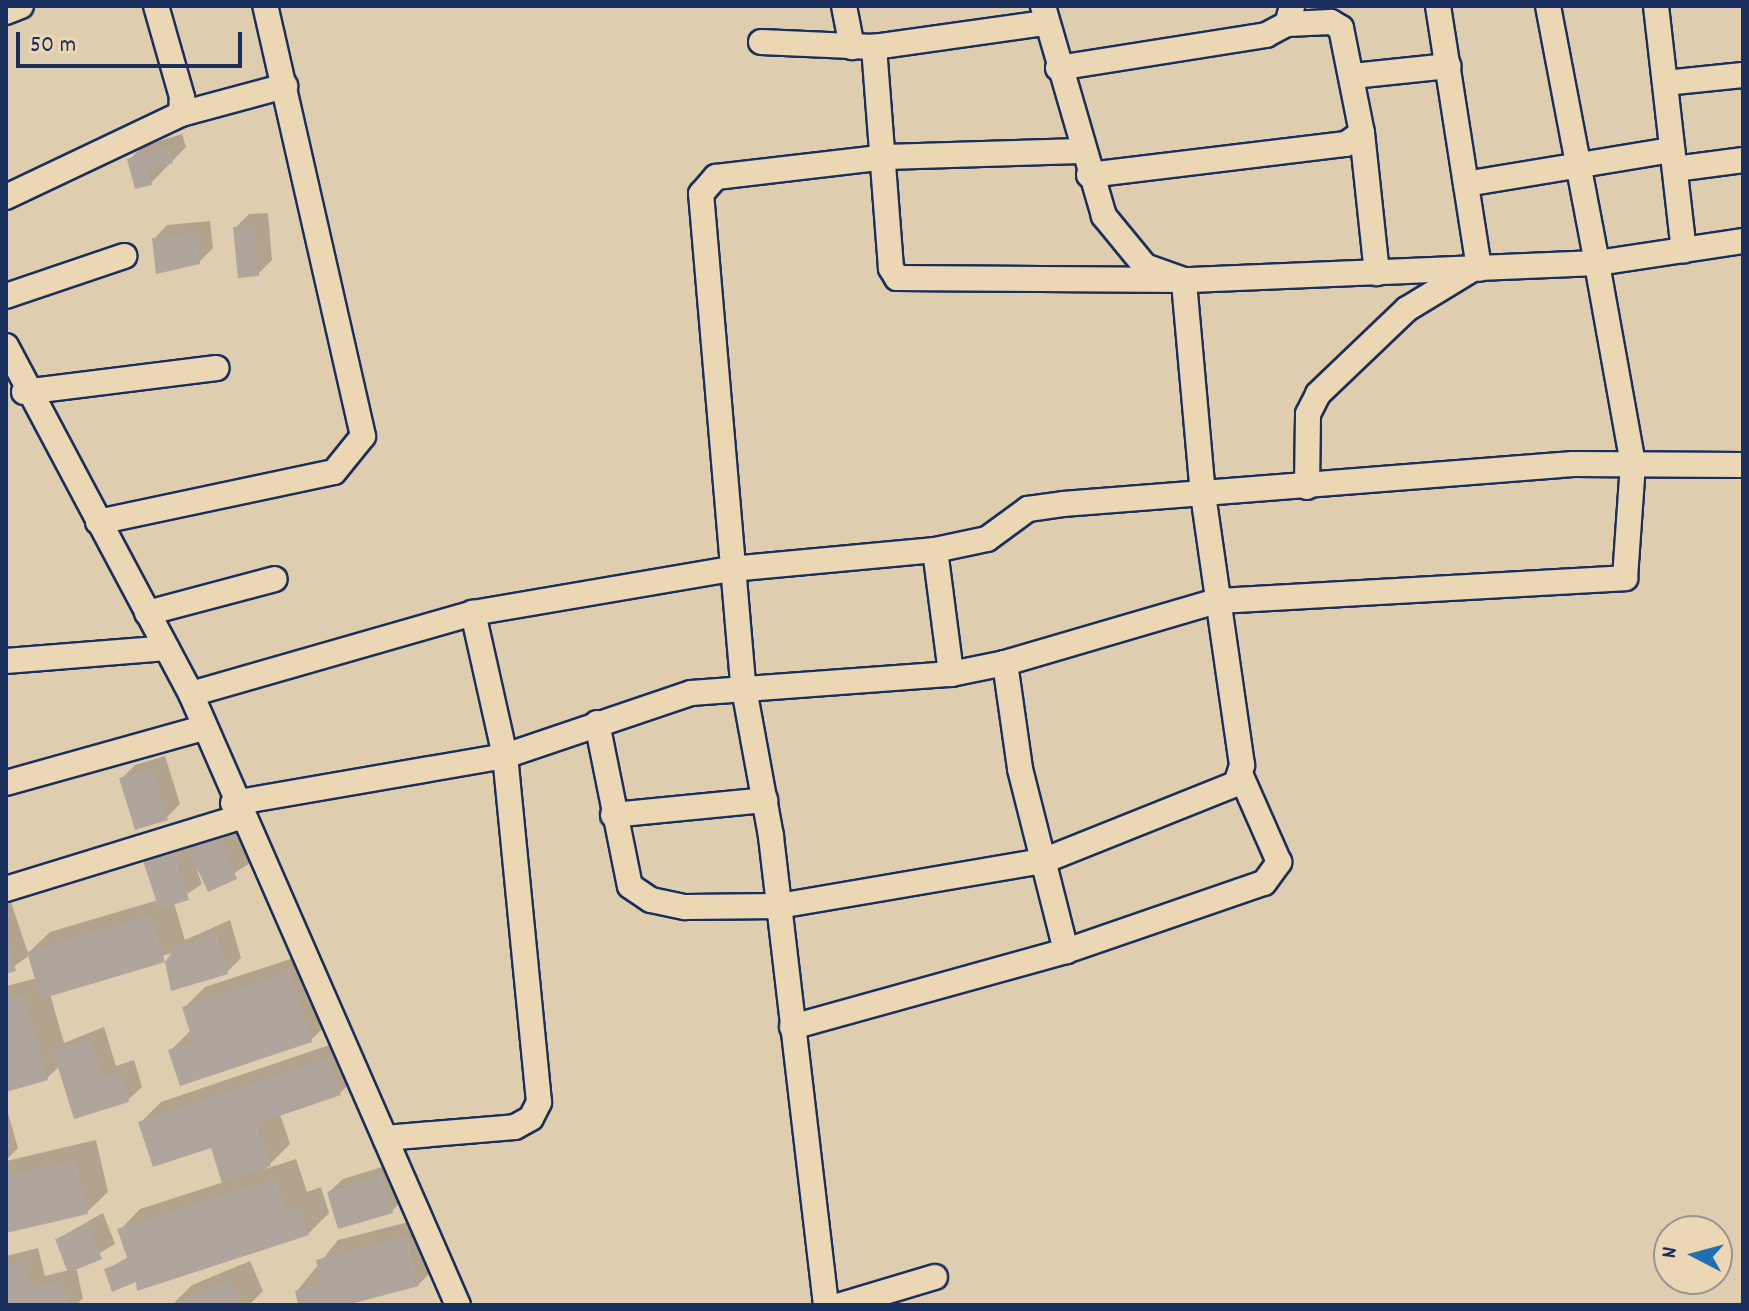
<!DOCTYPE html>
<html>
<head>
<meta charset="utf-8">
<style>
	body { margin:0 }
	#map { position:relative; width:1749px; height:1311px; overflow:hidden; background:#dfcdb0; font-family:Dekko,sans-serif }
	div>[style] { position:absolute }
	.shadow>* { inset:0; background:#0003 }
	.building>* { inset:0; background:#afa59c }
	.roads { filter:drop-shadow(2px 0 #1b2f5e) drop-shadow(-2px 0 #1b2f5e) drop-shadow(0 2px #1b2f5e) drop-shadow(0 -2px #1b2f5e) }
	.street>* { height:24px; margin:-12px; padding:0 12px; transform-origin:12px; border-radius:12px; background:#ecd7b5 }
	span { translate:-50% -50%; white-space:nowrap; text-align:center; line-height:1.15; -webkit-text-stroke:7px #ecd7b5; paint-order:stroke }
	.frame { position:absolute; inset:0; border:8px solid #1b2f5e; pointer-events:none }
	.north { position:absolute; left:1653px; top:1215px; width:80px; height:80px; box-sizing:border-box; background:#ecd7b5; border:2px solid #989492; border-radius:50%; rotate:276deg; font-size:22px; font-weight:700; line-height:32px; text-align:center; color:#1b2f5e }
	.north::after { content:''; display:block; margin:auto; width:28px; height:36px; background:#1f6fb2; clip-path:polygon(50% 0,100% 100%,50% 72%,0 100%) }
	.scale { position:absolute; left:16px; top:32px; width:226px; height:36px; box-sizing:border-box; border:4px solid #1b2f5e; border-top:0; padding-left:10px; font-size:24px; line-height:28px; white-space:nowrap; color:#1b2f5e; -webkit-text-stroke:6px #ecd7b5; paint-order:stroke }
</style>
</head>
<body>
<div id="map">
	<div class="shadow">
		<div style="clip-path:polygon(182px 134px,186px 147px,151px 183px,130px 159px,143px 146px)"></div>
		<div style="clip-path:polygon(268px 213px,272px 260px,258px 274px,235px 228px,249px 214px)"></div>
		<div style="clip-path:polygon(210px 221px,213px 248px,199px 262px,157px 272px,154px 239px,167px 225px)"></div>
		<div style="clip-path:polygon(165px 756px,180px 804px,166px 818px,121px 779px,135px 765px)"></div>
		<div style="clip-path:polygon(229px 817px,250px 863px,209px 890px,196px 868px,202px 884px,174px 903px,185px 940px,230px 920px,241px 958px,227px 972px,171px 953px,50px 994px,64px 1043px,104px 1027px,116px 1066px,134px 1060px,142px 1087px,128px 1100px,60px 1066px,47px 1078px,6px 1090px,6px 986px,37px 978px,30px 955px,6px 972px,6px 887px,28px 953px,50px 932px,158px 900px,145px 858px)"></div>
		<div style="clip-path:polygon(309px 953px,332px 1019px,311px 1040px,171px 1050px,191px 1030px,184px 1008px,205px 987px)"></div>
		<div style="clip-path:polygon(350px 1038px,361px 1072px,340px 1093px,280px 1114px,290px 1144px,265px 1169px,296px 1159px,307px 1192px,321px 1187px,329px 1213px,308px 1234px,138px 1288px,135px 1280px,106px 1270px,128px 1257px,120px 1230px,140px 1209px,224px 1182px,212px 1145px,140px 1123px,161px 1102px)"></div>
		<div style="clip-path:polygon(6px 1106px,18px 1148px,6px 1160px)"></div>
		<div style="clip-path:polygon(96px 1140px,108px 1192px,87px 1212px,6px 1231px,6px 1161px)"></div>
		<div style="clip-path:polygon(395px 1163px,405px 1197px,392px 1211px,329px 1192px,343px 1179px)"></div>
		<div style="clip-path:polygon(103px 1213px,115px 1244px,76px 1267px,83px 1298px,76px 1305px,6px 1305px,6px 1256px,38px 1248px,45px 1276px,69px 1270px,57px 1239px)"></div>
		<div style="clip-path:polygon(428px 1217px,439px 1264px,418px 1285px,339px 1305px,300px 1305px,297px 1291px,338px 1240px)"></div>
		<div style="clip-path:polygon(250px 1261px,263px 1291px,249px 1305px,172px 1305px,192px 1285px)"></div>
	</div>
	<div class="building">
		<div style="clip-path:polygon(169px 147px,173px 163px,147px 170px,152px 185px,135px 189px,127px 159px)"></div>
		<div style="clip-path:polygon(255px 226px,259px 276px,238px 278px,233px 227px)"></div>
		<div style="clip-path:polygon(197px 233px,200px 264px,156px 274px,152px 238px)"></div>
		<div style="clip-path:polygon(151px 768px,168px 820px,135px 830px,119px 778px)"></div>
		<div style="clip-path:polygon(216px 830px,237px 879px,208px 892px,186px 843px)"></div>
		<div style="clip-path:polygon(173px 848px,189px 900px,159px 909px,142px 858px)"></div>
		<div style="clip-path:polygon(151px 915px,165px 962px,41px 999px,27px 952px)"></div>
		<div style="clip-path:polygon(217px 933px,228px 974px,171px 991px,165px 962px,175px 948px)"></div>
		<div style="clip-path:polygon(6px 937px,16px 971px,6px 974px)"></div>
		<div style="clip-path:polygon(289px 972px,312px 1042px,180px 1086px,168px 1050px,193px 1042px,182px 1007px)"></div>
		<div style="clip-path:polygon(24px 995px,48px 1080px,6px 1092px,6px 1000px)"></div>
		<div style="clip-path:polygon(90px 1039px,103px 1078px,120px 1072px,129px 1102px,74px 1119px,53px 1051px)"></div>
		<div style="clip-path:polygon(329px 1057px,341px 1095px,256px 1124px,271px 1166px,222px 1183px,211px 1148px,153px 1167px,138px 1122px)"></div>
		<div style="clip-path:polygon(76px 1160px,88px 1214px,6px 1233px,6px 1176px)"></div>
		<div style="clip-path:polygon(381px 1175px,393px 1213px,338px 1229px,327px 1192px)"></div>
		<div style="clip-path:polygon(276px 1179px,286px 1211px,300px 1207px,309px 1235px,137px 1291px,136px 1282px,112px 1292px,104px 1269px,128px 1260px,117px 1229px)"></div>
		<div style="clip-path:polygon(89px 1226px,102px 1259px,68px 1273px,55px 1239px)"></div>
		<div style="clip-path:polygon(407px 1236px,419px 1286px,347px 1305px,298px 1305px,295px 1291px,322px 1284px,316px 1260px)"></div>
		<div style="clip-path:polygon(25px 1261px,31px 1288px,63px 1281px,69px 1305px,6px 1305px,6px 1265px)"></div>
		<div style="clip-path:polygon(229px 1280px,240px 1305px,170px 1305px)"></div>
	</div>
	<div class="roads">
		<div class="street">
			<div style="left:844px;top:6px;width:42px;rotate:79deg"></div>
			<div style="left:1438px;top:6px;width:266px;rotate:81.1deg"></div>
			<div style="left:1548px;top:6px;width:262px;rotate:79.2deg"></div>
			<div style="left:1597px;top:263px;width:148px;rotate:-8.6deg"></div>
			<div style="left:1656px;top:6px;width:246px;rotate:83.5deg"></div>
			<div style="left:6px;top:12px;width:16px;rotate:-22deg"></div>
			<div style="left:761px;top:42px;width:113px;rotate:2.5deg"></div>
			<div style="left:874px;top:47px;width:173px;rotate:-8deg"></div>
			<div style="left:1058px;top:68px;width:211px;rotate:-9deg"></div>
			<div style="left:1266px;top:35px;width:24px;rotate:-28deg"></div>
			<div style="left:1287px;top:24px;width:19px;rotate:-74deg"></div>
			<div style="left:1353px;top:76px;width:96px;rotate:-6deg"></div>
			<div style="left:1665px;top:83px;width:78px;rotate:-5.9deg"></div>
			<div style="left:181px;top:114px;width:108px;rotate:-15.1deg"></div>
			<div style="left:1362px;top:133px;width:141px;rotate:83.9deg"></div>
			<div style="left:1675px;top:169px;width:69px;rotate:-7.5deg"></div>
			<div style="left:1089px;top:175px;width:259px;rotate:-6.9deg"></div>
			<div style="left:1346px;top:144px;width:19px;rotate:-35deg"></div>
			<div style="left:1362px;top:133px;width:107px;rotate:-101.3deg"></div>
			<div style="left:1341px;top:28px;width:12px;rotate:-149deg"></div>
			<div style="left:1331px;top:22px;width:44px;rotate:177.4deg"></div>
			<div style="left:1466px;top:184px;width:209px;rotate:-9.4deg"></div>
			<div style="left:6px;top:197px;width:194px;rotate:-25.4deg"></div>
			<div style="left:181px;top:114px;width:17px;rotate:-87deg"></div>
			<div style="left:182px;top:97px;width:95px;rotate:-105.9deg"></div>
			<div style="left:6px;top:296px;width:125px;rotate:-18.7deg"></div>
			<div style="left:6px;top:346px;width:394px;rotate:62deg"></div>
			<div style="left:191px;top:694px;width:667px;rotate:66.4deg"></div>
			<div style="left:24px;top:392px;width:194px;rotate:-7.1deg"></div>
			<div style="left:1307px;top:487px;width:73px;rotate:-89.2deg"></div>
			<div style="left:1308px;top:414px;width:22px;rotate:-63deg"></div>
			<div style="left:1318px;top:394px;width:123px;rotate:-43.7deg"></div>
			<div style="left:1407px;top:309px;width:75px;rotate:-31.4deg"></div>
			<div style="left:98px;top:522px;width:241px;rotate:-12deg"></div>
			<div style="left:334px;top:472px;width:46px;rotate:-51.1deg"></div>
			<div style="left:363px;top:436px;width:441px;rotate:-102.8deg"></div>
			<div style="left:935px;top:550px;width:125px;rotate:82.6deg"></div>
			<div style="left:147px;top:613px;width:132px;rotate:-14.9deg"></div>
			<div style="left:6px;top:661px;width:161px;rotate:-4.6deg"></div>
			<div style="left:1005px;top:663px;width:107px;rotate:81.9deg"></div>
			<div style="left:1020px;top:769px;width:188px;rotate:75.8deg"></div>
			<div style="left:191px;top:694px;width:293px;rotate:-16deg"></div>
			<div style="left:473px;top:613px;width:262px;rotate:-9.7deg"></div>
			<div style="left:731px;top:569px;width:205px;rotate:-5.3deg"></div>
			<div style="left:935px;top:550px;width:53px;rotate:-11.9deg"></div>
			<div style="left:987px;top:539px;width:51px;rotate:-36.2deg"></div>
			<div style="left:1028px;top:509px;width:35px;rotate:-8deg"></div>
			<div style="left:1063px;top:504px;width:512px;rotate:-4.48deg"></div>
			<div style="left:1573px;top:464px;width:170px;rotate:0.3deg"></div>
			<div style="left:597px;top:723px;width:166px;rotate:78.6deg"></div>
			<div style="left:630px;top:886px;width:25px;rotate:34deg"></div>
			<div style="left:651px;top:900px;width:35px;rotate:12deg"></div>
			<div style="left:685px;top:907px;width:94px;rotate:-0.6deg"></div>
			<div style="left:779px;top:906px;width:268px;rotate:-9.7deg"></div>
			<div style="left:1043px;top:861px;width:208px;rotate:-21.8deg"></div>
			<div style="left:1236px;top:784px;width:20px;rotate:-72deg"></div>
			<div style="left:1242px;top:765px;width:273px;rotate:-98.2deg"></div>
			<div style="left:1203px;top:495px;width:216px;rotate:-95.1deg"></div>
			<div style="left:1184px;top:280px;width:41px;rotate:-160.3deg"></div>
			<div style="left:1145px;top:266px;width:65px;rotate:-129.4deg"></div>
			<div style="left:1104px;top:216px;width:219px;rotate:-106.2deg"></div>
			<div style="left:6px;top:783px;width:205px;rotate:-15.6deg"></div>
			<div style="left:233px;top:803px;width:276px;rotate:-9.8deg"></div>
			<div style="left:505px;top:756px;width:196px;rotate:-18.7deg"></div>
			<div style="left:691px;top:693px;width:261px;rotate:-4.2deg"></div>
			<div style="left:951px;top:674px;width:55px;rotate:-11.5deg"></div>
			<div style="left:1005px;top:663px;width:221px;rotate:-16.3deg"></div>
			<div style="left:1217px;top:601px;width:409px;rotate:-3.2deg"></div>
			<div style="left:1625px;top:578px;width:114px;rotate:-86deg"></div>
			<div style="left:1633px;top:464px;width:204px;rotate:-100.2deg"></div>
			<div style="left:1597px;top:263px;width:413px;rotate:177.6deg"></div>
			<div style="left:1184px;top:280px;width:287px;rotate:-179.6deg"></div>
			<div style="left:897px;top:278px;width:12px;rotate:-121deg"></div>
			<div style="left:891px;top:268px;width:222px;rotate:-94.4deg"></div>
			<div style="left:613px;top:815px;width:153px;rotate:-5.6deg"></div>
			<div style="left:6px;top:889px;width:245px;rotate:-17.1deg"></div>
			<div style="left:792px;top:1027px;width:284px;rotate:-15.5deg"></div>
			<div style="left:1066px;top:951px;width:209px;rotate:-19deg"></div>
			<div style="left:1264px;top:883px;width:26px;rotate:-54deg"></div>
			<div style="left:1279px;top:862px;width:94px;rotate:-113.8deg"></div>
			<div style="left:385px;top:1138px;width:130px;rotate:-4.8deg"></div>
			<div style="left:515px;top:1127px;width:18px;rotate:-29deg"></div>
			<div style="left:531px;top:1118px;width:18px;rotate:-63deg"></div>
			<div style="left:539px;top:1102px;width:348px;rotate:-95.6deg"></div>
			<div style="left:505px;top:756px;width:147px;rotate:-102.6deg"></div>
			<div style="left:826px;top:1305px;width:472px;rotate:-96.7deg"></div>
			<div style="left:771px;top:836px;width:156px;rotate:-100.4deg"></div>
			<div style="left:743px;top:683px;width:491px;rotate:-94.9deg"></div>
			<div style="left:701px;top:194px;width:23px;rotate:-49deg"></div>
			<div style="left:716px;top:177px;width:171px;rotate:-6.7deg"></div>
			<div style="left:886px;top:157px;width:194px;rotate:-1.8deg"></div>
			<div style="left:841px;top:1305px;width:98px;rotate:-16.6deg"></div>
		</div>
	</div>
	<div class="frame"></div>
	<div class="north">N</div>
	<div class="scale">50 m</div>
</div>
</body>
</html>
